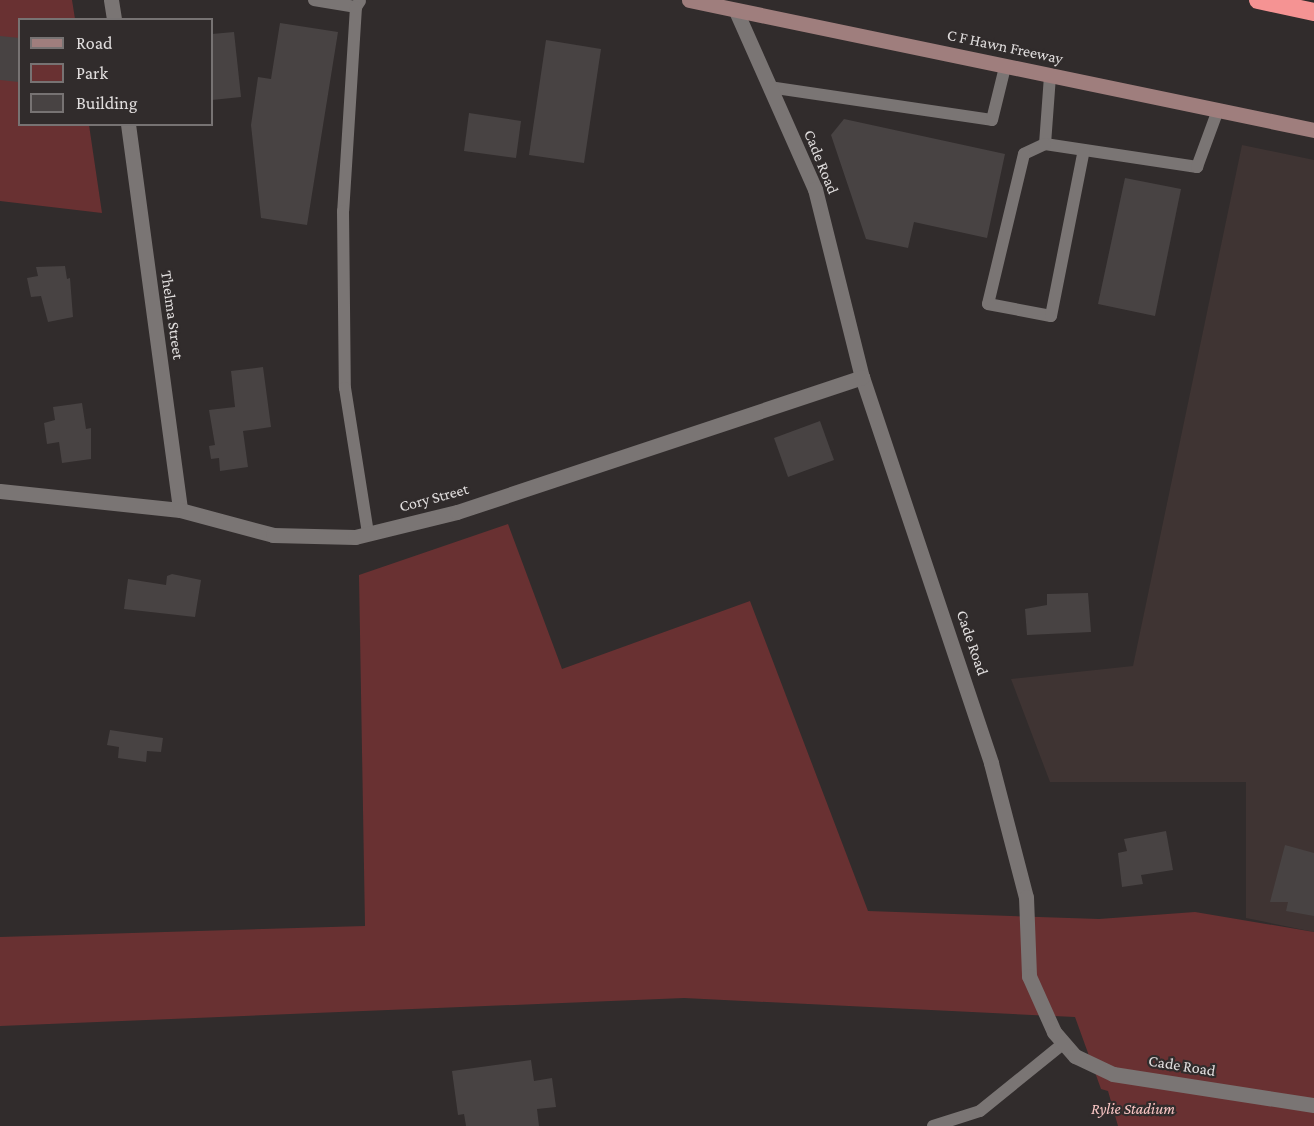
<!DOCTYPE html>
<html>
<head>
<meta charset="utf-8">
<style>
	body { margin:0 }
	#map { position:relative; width:1314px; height:1126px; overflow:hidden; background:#312c2c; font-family:"Crimson Pro",serif }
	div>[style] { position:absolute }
	.built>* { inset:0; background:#3f3433 }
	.green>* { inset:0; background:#693132 }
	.building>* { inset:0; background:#484343 }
	.service>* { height:12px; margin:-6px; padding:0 6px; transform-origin:6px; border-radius:6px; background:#7a7574 }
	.minor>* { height:15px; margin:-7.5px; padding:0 7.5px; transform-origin:7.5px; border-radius:7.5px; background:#7a7574 }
	.secondary>* { height:15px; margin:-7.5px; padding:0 7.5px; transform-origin:7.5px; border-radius:7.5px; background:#9f7e7d }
	.motorway>* { height:18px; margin:-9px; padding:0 9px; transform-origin:9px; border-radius:9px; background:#f59393 }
	span { translate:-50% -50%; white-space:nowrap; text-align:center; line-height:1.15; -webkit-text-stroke:4.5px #312c2c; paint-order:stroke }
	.street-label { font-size:16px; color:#e1dede }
	.park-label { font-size:16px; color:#fac7c5; font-style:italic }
	.legend { position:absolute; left:18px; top:18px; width:195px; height:108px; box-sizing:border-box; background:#312c2c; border:2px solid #777373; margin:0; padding:8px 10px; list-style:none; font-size:18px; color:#e1dede }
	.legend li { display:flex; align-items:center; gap:12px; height:30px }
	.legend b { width:30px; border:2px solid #777373 }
</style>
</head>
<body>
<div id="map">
	<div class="built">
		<div style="clip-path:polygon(1242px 145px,1314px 160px,1314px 932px,1246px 918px,1246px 782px,1050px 782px,1011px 679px,1133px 666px)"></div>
	</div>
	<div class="green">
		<div style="clip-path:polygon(0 0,72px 0,75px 19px,20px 20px,20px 124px,89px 125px,102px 213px,0 201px)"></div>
		<div style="clip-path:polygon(508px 524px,562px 669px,750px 601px,868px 911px,1099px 919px,1195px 912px,1314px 932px,1314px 1126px,1118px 1126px,1108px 1091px,1101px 1089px,1075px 1017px,684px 998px,0 1026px,0 937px,365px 926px,359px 575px)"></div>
	</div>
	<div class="building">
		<div style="clip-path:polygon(280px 23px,338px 32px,307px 225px,261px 218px,251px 125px,258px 77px,271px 79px)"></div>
		<div style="clip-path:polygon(234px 32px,241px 97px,212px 100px,212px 34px)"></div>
		<div style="clip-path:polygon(0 36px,20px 38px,19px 82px,0 80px)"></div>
		<div style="clip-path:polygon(546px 40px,601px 49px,584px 163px,529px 155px)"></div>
		<div style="clip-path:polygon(469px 113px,521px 121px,516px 158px,464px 151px)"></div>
		<div style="clip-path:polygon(844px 119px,1005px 154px,987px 238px,914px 222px,908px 248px,866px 239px,831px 135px)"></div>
		<div style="clip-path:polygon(1125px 178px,1181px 189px,1155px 316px,1098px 304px)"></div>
		<div style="clip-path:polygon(65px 266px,67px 279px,70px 278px,73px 317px,48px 322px,41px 296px,31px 297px,27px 278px,38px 276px,36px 267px)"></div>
		<div style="clip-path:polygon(263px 367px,271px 427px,243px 431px,248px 467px,220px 471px,219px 458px,211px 459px,209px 446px,215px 445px,209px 410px,235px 407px,231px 371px)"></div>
		<div style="clip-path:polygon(82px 403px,86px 429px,91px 428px,91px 459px,62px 463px,59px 442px,47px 444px,44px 423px,55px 420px,53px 407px)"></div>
		<div style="clip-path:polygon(820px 421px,834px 460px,788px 477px,774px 438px)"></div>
		<div style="clip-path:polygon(172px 574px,201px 580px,195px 617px,124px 609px,128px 579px,166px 585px,167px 576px)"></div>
		<div style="clip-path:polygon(1088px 593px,1091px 632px,1027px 635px,1025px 609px,1047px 605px,1047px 594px)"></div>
		<div style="clip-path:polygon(110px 730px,163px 738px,161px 752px,147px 751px,146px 762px,118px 758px,119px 747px,107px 745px)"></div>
		<div style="clip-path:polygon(1166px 831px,1173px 870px,1141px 875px,1143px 884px,1122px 887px,1118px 853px,1127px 851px,1124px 839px)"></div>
		<div style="clip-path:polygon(1285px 845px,1314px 853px,1314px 916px,1286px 911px,1288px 902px,1270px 902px)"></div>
		<div style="clip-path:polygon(531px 1060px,534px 1081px,552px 1078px,556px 1107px,537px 1109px,539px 1126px,466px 1126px,464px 1114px,458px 1115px,452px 1071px)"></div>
	</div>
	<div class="service">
		<div style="left:314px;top:0;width:43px;rotate:9.5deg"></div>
		<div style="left:356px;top:7px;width:7px;rotate:-56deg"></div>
		<div style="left:356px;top:7px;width:204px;rotate:93.6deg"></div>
		<div style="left:343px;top:211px;width:177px;rotate:89.4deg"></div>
		<div style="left:345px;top:388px;width:148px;rotate:81deg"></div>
		<div style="left:1050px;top:76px;width:68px;rotate:94.2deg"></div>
		<div style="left:1045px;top:144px;width:154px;rotate:8.6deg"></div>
		<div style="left:1197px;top:167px;width:61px;rotate:-69.8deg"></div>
		<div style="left:769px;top:87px;width:225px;rotate:8.4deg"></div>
		<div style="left:992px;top:120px;width:55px;rotate:-76.2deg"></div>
		<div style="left:1045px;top:144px;width:23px;rotate:155deg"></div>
		<div style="left:1024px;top:154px;width:154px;rotate:103.5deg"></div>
		<div style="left:988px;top:304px;width:64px;rotate:10.8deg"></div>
		<div style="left:1051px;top:316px;width:169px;rotate:-78.8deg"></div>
		<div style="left:933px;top:1126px;width:49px;rotate:-17.7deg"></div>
		<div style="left:980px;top:1111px;width:108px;rotate:-39deg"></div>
	</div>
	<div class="minor">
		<div style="left:111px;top:0;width:20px;rotate:81deg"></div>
		<div style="left:736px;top:11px;width:195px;rotate:66.1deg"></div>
		<div style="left:815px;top:189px;width:194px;rotate:76deg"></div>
		<div style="left:862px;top:377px;width:407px;rotate:71.5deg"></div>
		<div style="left:991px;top:763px;width:138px;rotate:75.4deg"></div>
		<div style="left:1026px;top:897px;width:79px;rotate:87.8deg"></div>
		<div style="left:1029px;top:976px;width:61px;rotate:65.9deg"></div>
		<div style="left:1054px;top:1032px;width:32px;rotate:49deg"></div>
		<div style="left:1075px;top:1056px;width:42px;rotate:25.3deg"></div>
		<div style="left:1113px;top:1074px;width:203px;rotate:8.8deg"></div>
		<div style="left:128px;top:124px;width:389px;rotate:82.3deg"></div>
		<div style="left:0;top:491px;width:181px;rotate:6deg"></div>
		<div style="left:180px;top:510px;width:96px;rotate:15deg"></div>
		<div style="left:273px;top:535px;width:82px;rotate:1.4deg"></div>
		<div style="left:355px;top:537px;width:105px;rotate:-13.8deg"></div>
		<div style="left:457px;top:512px;width:427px;rotate:-18.4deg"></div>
	</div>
	<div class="secondary">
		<div style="left:689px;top:0;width:638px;rotate:11.75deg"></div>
	</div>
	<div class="motorway">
		<div style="left:1258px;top:0;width:57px;rotate:12.1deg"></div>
	</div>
	<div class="street-label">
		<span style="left:1005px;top:47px;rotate:12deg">C F Hawn Freeway</span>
		<span style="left:821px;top:162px;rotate:68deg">Cade Road</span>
		<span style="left:172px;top:315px;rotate:82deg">Thelma Street</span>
		<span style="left:434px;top:498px;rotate:-15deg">Cory Street</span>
		<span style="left:972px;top:643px;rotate:71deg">Cade Road</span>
		<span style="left:1182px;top:1066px;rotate:9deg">Cade Road</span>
	</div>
	<div class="park-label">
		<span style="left:1133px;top:1109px">Rylie Stadium</span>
	</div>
	<ul class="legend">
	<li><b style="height:8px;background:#9f7e7d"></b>Road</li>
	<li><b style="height:16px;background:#693132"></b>Park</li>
	<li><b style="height:16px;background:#484343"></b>Building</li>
	</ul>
</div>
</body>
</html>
